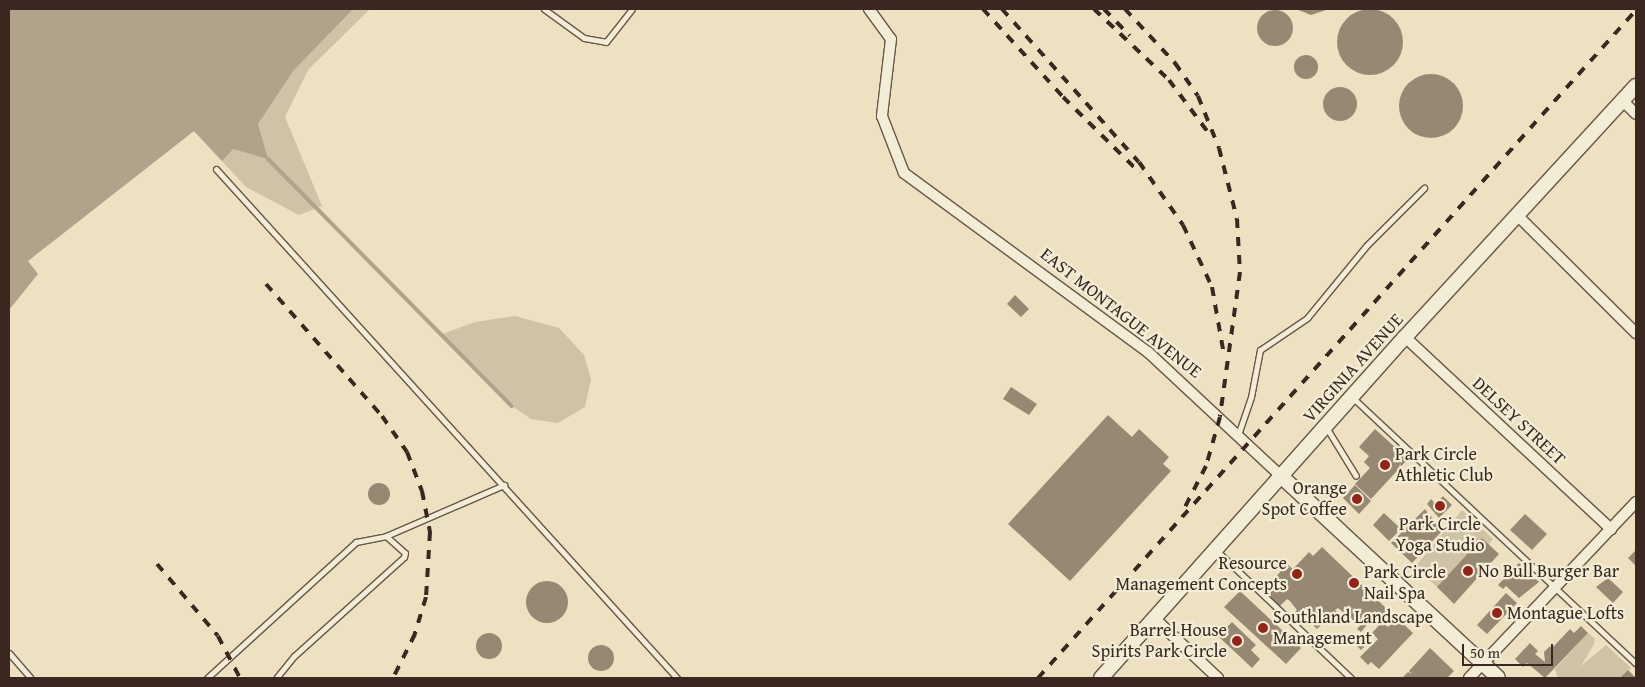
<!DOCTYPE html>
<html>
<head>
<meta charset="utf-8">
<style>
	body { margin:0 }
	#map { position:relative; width:1645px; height:687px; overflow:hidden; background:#ede1c2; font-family:"Gentium Book Plus",serif }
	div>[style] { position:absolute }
	.green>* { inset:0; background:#cfc2a6 }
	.water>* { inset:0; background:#b0a28b }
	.stream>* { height:4px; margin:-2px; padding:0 2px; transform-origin:2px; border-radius:2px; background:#b0a28b }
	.building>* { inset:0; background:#978874 }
	.round { border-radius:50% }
	.roads { filter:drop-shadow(1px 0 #675648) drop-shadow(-1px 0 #675648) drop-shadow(0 1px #675648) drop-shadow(0 -1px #675648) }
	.lane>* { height:5px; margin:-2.5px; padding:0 2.5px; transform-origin:2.5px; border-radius:2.5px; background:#f3ecd7 }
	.street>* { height:10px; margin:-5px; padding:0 5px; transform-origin:5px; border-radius:5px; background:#f3ecd7 }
	.secondary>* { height:14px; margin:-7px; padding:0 7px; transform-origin:7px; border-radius:7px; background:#f3ecd7 }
	.rail>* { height:4px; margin-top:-2px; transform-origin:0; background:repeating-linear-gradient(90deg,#3a2820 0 9px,transparent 0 18px) }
	.dots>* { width:14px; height:14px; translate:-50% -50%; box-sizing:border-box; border:2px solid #f3ecd7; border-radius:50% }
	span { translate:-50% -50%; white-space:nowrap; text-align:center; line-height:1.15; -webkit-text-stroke:4.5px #f3ecd7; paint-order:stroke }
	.street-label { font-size:18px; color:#3a2820 }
	.poi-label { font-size:18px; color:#3a2820 }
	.left { translate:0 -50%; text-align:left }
	.right { translate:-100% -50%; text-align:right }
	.frame { position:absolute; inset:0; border:10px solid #3a2820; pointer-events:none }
	.scale { position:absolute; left:1462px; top:644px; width:91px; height:22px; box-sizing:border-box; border:2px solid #3a2820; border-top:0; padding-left:6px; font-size:15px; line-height:18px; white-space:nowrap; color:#3a2820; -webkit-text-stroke:4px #f3ecd7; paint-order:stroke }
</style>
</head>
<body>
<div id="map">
	<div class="green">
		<div style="clip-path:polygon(337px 9px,370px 9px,308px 70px,285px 117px,322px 206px,299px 215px,246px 187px,194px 131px)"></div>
		<div style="clip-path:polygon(515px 316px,559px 328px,584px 355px,591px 379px,585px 407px,558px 423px,531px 419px,512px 406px,440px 335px,475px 322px)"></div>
		<div style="clip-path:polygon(1462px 510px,1493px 539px,1489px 544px,1482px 538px,1437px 587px,1415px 567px)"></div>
		<div style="clip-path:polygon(1588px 633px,1595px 639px,1594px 644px,1581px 666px,1606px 645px,1631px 668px,1620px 678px,1558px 678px,1555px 669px)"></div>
	</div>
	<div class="water">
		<div style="clip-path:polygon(9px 9px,353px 9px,293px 71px,258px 124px,268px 159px,233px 149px,222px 161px,194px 131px,28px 261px,38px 274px,9px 310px)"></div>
	</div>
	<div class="stream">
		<div style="left:268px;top:159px;width:347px;rotate:45.4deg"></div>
	</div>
	<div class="building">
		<div class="round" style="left:1337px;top:9px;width:66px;height:66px"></div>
		<div style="clip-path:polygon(1296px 9px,1329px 9px,1311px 15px)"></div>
		<div class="round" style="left:1257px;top:10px;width:36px;height:36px"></div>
		<div class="round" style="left:1294px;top:55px;width:24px;height:24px"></div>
		<div class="round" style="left:1399px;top:74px;width:64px;height:64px"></div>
		<div class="round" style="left:1323px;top:87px;width:34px;height:34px"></div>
		<div style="clip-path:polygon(1015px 295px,1029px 309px,1021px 317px,1007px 304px)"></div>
		<div style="clip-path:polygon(1011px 387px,1037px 404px,1029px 415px,1003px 399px)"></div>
		<div style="clip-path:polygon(1108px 415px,1132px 437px,1139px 429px,1169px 457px,1163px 464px,1171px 471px,1070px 581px,1008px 524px)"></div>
		<div style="clip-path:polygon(1375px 429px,1408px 459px,1371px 499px,1355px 484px,1370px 468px,1364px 462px,1369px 456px,1359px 447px)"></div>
		<div class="round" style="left:368px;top:483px;width:22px;height:22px"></div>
		<div style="clip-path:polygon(1355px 485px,1371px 501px,1359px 514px,1343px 498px)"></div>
		<div style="clip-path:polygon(1443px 496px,1452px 505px,1439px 518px,1427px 504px,1431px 499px,1436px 504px)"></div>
		<div style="clip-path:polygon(1425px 509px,1442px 531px,1412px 563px,1391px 543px)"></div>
		<div style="clip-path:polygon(1384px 513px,1401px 529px,1389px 541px,1373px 525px)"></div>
		<div style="clip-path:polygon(1525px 514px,1547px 534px,1532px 550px,1510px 530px)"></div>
		<div style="clip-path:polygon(1482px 538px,1499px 554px,1454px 604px,1437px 587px)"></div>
		<div style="clip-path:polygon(1322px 547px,1388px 610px,1375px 624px,1367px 616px,1359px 625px,1338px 608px,1335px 610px,1340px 615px,1335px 620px,1330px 616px,1317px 629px,1305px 617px,1299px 624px,1291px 616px,1297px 610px,1290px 601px,1287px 599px,1279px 607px,1263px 592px,1287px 564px,1293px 569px,1309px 552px,1313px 556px)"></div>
		<div style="clip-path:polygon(1636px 550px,1636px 566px,1628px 558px)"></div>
		<div style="clip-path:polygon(1519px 563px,1539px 582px,1519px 598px,1506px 586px,1503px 589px,1498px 585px)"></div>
		<div style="clip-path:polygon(1608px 578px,1623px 592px,1613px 603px,1596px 587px)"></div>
		<div class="round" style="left:526px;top:581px;width:42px;height:42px"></div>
		<div style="clip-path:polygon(1240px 591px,1301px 648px,1286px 664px,1224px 607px)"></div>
		<div style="clip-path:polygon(1506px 593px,1517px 603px,1487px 634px,1477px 625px)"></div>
		<div style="clip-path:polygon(1367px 618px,1370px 621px,1361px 632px,1357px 629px)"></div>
		<div style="clip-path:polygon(1397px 618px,1413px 633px,1379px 669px,1371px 662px,1368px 665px,1360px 657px,1378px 639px,1372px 633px,1382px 622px,1388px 627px)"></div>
		<div style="clip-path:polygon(1232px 622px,1256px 645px,1251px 650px,1260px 659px,1252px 668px,1218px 636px)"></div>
		<div style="clip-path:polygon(1581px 626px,1588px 633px,1545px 678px,1527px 663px,1523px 667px,1515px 659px,1530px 643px,1538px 651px,1535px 654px,1545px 662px,1544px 652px,1549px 647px,1554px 646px,1570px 629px,1574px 633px)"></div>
		<div class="round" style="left:476px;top:633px;width:26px;height:26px"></div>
		<div style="clip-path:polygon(1362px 637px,1368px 643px,1361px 650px,1355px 644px)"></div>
		<div class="round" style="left:588px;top:645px;width:26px;height:26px"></div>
		<div style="clip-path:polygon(1430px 648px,1454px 671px,1447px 678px,1402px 678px,1408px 672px,1412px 674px,1409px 671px)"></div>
		<div style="clip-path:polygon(1628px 670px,1636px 678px,1620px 678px)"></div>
	</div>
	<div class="roads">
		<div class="lane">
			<div style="left:544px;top:9px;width:49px;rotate:35.9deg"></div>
			<div style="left:584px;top:38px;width:22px;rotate:10deg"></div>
			<div style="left:606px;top:42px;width:42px;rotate:-51.8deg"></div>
			<div style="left:216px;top:169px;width:687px;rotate:47.83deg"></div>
			<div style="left:1352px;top:397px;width:390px;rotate:43.2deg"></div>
			<div style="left:1326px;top:427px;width:57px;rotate:58.5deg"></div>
			<div style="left:1238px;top:435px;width:40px;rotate:-71.1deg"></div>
			<div style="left:1251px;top:397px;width:48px;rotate:-79.2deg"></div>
			<div style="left:1260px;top:350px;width:57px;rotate:-34.2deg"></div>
			<div style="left:1307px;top:318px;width:94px;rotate:-50.6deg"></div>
			<div style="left:1367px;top:245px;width:81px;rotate:-45deg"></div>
			<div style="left:386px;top:536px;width:129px;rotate:-23.4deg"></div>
			<div style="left:1217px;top:551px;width:185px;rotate:43.5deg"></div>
			<div style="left:9px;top:653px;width:33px;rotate:49deg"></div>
			<div style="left:207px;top:678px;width:202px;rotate:-42.4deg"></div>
			<div style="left:356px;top:542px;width:31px;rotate:-11deg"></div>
			<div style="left:386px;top:536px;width:25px;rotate:42deg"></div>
			<div style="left:405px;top:553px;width:4px;rotate:104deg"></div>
			<div style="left:404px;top:557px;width:148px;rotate:138deg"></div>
			<div style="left:294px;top:656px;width:28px;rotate:129deg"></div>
		</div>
		<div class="street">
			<div style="left:869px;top:9px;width:37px;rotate:54deg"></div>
			<div style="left:891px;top:39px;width:78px;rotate:96.7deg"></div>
			<div style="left:882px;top:116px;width:61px;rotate:68.9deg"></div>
			<div style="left:904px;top:173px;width:303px;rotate:36.3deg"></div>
			<div style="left:1148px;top:352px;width:182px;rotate:43deg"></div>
			<div style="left:1623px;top:101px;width:18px;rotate:45deg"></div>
			<div style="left:1519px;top:217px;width:165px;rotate:44.8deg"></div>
			<div style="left:1405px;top:337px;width:282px;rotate:43deg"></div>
			<div style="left:1154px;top:618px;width:88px;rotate:43.2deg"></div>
			<div style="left:1469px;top:678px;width:243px;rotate:-46.5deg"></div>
		</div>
		<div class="secondary">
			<div style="left:1281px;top:476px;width:296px;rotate:42.9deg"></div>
			<div style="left:1101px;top:678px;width:457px;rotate:-48.3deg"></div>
			<div style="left:1405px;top:337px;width:341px;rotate:-47.4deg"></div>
		</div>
	</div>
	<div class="rail">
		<div style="left:983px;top:9px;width:119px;rotate:47.7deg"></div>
		<div style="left:1063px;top:97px;width:108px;rotate:44.6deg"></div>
		<div style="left:1002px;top:9px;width:205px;rotate:48.2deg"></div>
		<div style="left:1139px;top:162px;width:77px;rotate:55.1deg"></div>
		<div style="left:1183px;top:225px;width:68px;rotate:64.9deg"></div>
		<div style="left:1212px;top:287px;width:69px;rotate:80deg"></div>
		<div style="left:1094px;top:9px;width:103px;rotate:43.4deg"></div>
		<div style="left:1169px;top:80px;width:64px;rotate:53.3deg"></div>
		<div style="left:1104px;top:9px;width:37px;rotate:46deg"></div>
		<div style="left:1125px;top:9px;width:74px;rotate:47.2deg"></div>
		<div style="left:1175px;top:63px;width:40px;rotate:55.1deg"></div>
		<div style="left:1198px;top:96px;width:56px;rotate:68deg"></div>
		<div style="left:1219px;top:148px;width:73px;rotate:75.8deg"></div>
		<div style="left:1237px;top:219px;width:53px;rotate:86.8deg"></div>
		<div style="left:1240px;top:272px;width:146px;rotate:97.9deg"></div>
		<div style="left:1220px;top:417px;width:51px;rotate:105.9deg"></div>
		<div style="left:1206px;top:466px;width:46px;rotate:117.1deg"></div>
		<div style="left:266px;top:284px;width:176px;rotate:48.7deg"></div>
		<div style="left:382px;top:416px;width:44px;rotate:55.2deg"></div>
		<div style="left:407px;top:452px;width:42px;rotate:69deg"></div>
		<div style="left:422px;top:491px;width:42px;rotate:79deg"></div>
		<div style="left:430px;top:532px;width:65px;rotate:93.5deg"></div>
		<div style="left:426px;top:597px;width:39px;rotate:107deg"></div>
		<div style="left:415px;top:634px;width:49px;rotate:116.6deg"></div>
		<div style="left:157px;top:564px;width:94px;rotate:49.7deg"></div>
		<div style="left:218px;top:636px;width:47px;rotate:62.4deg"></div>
		<div style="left:1038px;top:678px;width:897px;rotate:-48.16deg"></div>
	</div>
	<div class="dots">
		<div style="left:1385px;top:465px;background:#8f2418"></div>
		<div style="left:1357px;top:499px;background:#8f2418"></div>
		<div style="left:1440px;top:506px;background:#8f2418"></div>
		<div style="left:1468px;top:571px;background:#8f2418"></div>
		<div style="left:1297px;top:574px;background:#8f2418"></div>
		<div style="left:1354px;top:583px;background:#8f2418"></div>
		<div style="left:1497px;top:613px;background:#8f2418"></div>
		<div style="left:1263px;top:628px;background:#8f2418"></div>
		<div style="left:1237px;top:641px;background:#8f2418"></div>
	</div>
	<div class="street-label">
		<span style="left:1121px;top:313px;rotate:38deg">EAST MONTAGUE AVENUE</span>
		<span style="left:1353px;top:368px;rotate:-48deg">VIRGINIA AVENUE</span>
		<span style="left:1519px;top:421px;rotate:43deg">DELSEY STREET</span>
	</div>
	<div class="poi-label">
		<span class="left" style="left:1395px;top:465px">Park Circle<br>Athletic Club</span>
		<span class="right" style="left:1347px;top:499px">Orange<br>Spot Coffee</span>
		<span style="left:1440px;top:535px">Park Circle<br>Yoga Studio</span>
		<span class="right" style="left:1287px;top:574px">Resource<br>Management Concepts</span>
		<span class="left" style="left:1478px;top:571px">No Bull Burger Bar</span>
		<span class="left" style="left:1364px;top:583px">Park Circle<br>Nail Spa</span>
		<span class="left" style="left:1507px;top:613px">Montague Lofts</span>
		<span class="left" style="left:1273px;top:628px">Southland Landscape<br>Management</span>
		<span class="right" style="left:1227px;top:641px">Barrel House<br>Spirits Park Circle</span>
	</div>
	<div class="frame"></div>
	<div class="scale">50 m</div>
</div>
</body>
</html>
